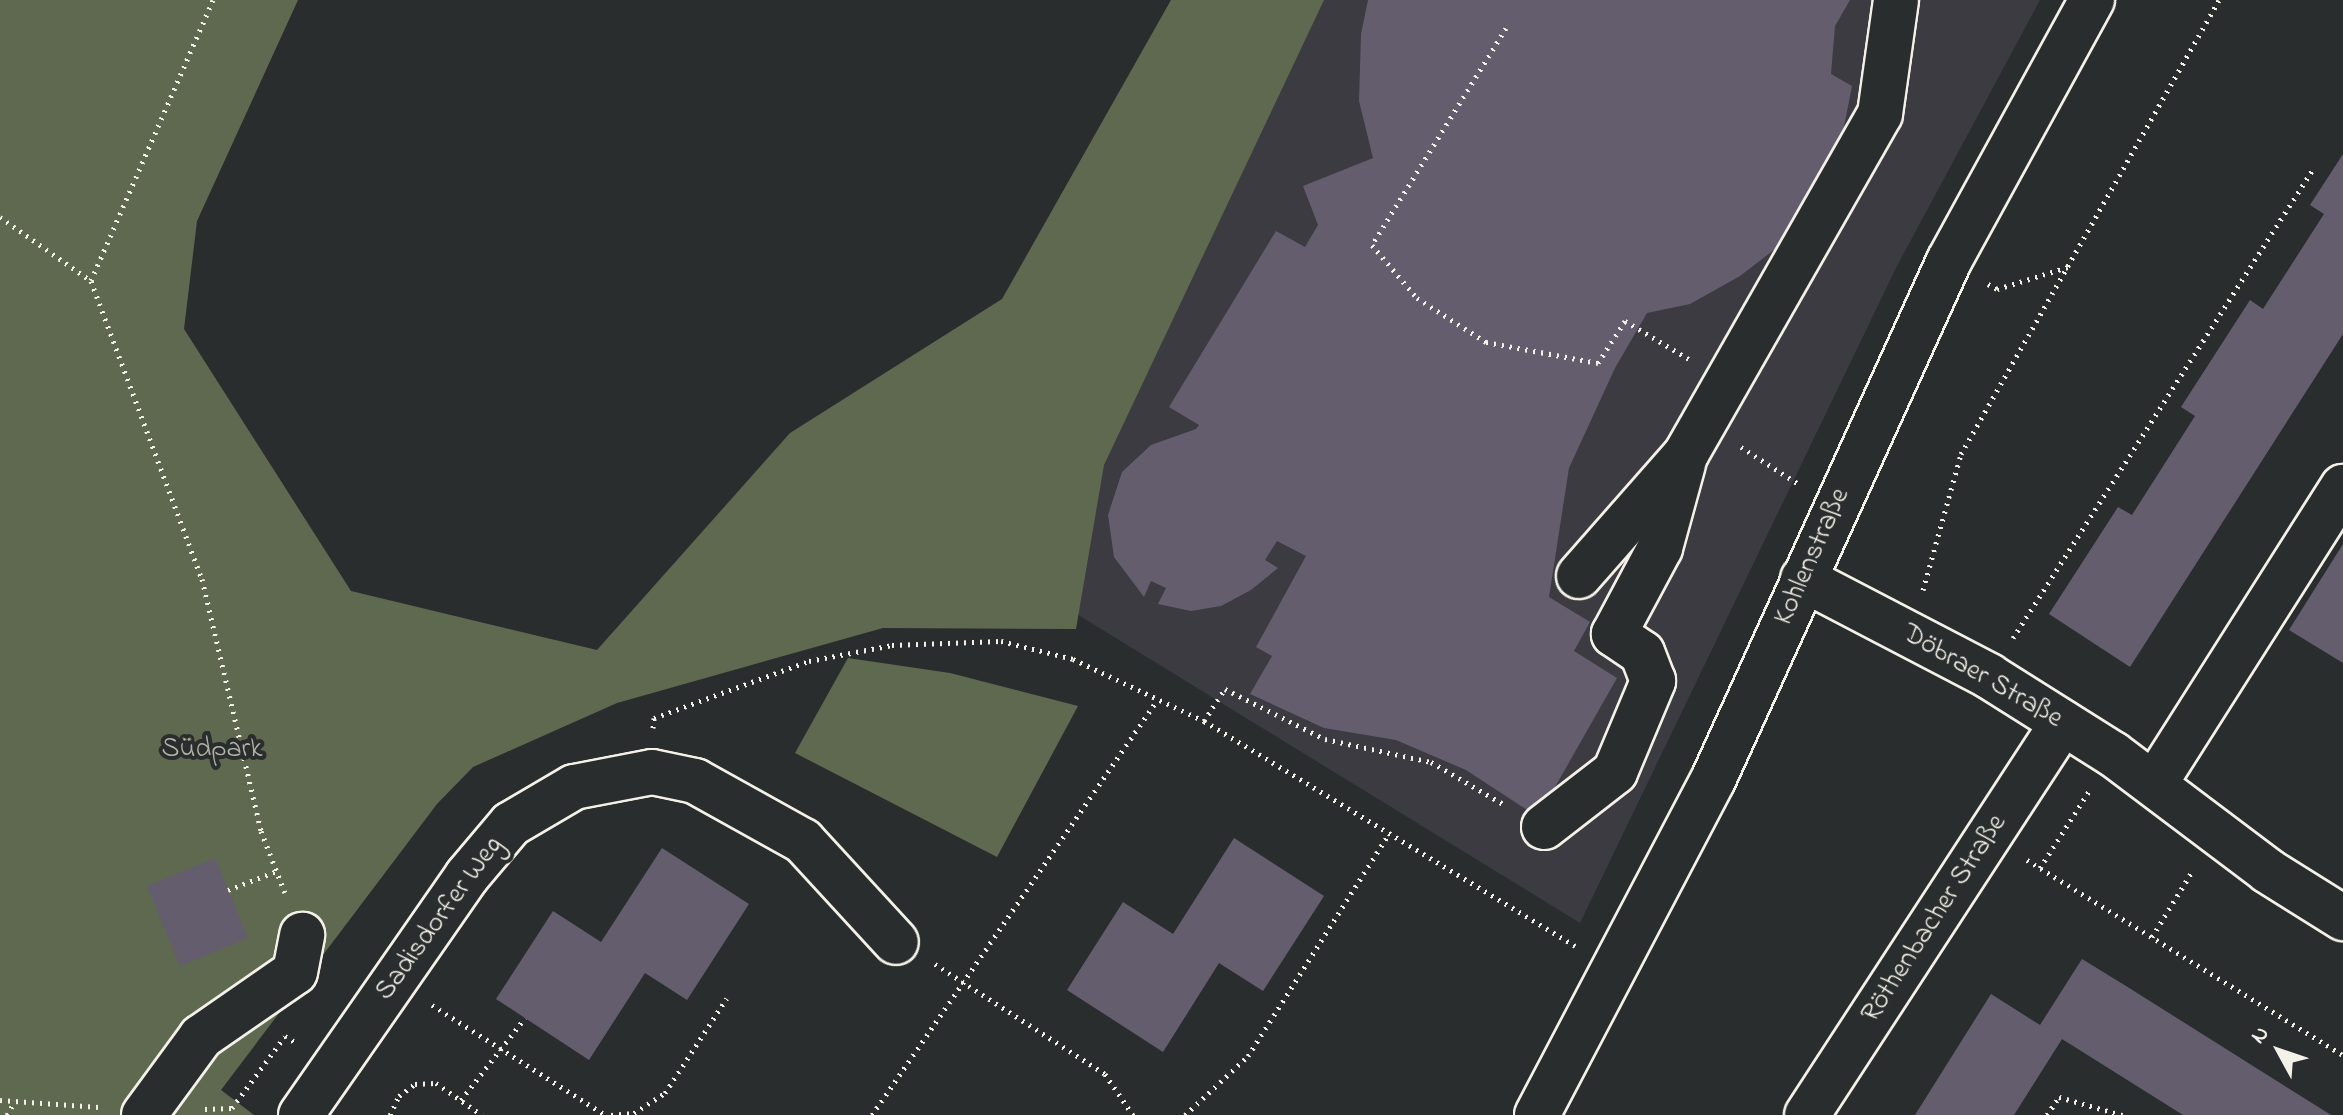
<!DOCTYPE html>
<html>
<head>
<meta charset="utf-8">
<style>
	body { margin:0 }
	#map { position:relative; width:2343px; height:1115px; overflow:hidden; background:#2a2d2e; font-family:"Indie Flower",sans-serif }
	div>[style] { position:absolute }
	.built>* { inset:0; background:#3b3b41 }
	.green>* { inset:0; background:#5f6950 }
	.building>* { inset:0; background:#645d6e }
	.path>* { height:5px; margin-top:-2.5px; transform-origin:0; background:repeating-linear-gradient(90deg,#f4f1e8 0 2px,transparent 0 8px) }
	.roads { filter:drop-shadow(2px 0 #f4f1e8) drop-shadow(-2px 0 #f4f1e8) drop-shadow(0 2px #f4f1e8) drop-shadow(0 -2px #f4f1e8) }
	.minor>* { height:44px; margin:-22px; padding:0 22px; transform-origin:22px; border-radius:22px; background:#2a2d2e }
	span { translate:-50% -50%; white-space:nowrap; text-align:center; line-height:1.15; -webkit-text-stroke:8px #2a2d2e; paint-order:stroke }
	.street-label { font-size:28px; color:#f4f1e8 }
	.park-label { font-size:28px; color:#b1b4a4 }
	.north { position:absolute; left:2239px; top:1011px; width:80px; height:80px; -webkit-text-stroke:6px #2a2d2e; paint-order:stroke; rotate:310deg; font-size:22px; font-weight:700; line-height:32px; text-align:center; color:#f4f1e8 }
	.north::after { content:''; display:block; margin:auto; width:28px; height:36px; background:#f4f1e8; clip-path:polygon(50% 0,100% 100%,50% 72%,0 100%) }
</style>
</head>
<body>
<div id="map">
	<div class="built">
		<div style="clip-path:polygon(1283px 0,2040px 0,1897px 266px,1580px 923px,1023px 581px)"></div>
	</div>
	<div class="green">
		<div style="clip-path:polygon(0 0,298px 0,197px 221px,184px 329px,351px 591px,597px 650px,790px 433px,1002px 299px,1171px 0,1324px 0,1104px 465px,1076px 629px,883px 628px,617px 703px,473px 767px,437px 804px,221px 1090px,254px 1115px,0 1115px)"></div>
		<div style="clip-path:polygon(848px 658px,950px 673px,1078px 706px,997px 857px,795px 753px)"></div>
	</div>
	<div class="building">
		<div style="clip-path:polygon(1368px 0,1850px 0,1835px 26px,1831px 74px,1852px 86px,1841px 142px,1783px 243px,1740px 276px,1690px 304px,1647px 313px,1615px 368px,1569px 468px,1549px 597px,1590px 622px,1574px 651px,1617px 678px,1538px 817px,1466px 770px,1396px 740px,1324px 728px,1250px 694px,1272px 656px,1256px 647px,1306px 556px,1277px 541px,1265px 560px,1278px 568px,1251px 590px,1221px 606px,1191px 611px,1158px 604px,1166px 588px,1151px 581px,1144px 597px,1114px 557px,1108px 515px,1122px 472px,1151px 445px,1196px 429px,1199px 425px,1169px 407px,1276px 231px,1305px 247px,1318px 225px,1303px 186px,1373px 158px,1359px 101px,1361px 34px)"></div>
		<div style="clip-path:polygon(2343px 154px,2343px 334px,2130px 667px,2049px 614px,2118px 507px,2132px 515px,2195px 416px,2181px 407px,2250px 300px,2263px 309px,2324px 214px,2310px 205px)"></div>
		<div style="clip-path:polygon(2343px 544px,2343px 663px,2289px 630px)"></div>
		<div style="clip-path:polygon(1234px 838px,1324px 896px,1263px 991px,1219px 963px,1163px 1052px,1067px 990px,1123px 902px,1173px 934px)"></div>
		<div style="clip-path:polygon(662px 848px,749px 904px,687px 1000px,645px 973px,589px 1060px,496px 999px,553px 911px,601px 942px)"></div>
		<div style="clip-path:polygon(215px 858px,248px 938px,180px 966px,147px 886px)"></div>
		<div style="clip-path:polygon(2082px 959px,2126px 986px,2331px 1115px,2183px 1115px,2062px 1039px,2014px 1115px,1915px 1115px,1991px 994px,2040px 1025px)"></div>
	</div>
	<div class="path">
		<div style="left:213px;top:0;width:306px;rotate:113.5deg"></div>
		<div style="left:91px;top:281px;width:318px;rotate:69.6deg"></div>
		<div style="left:202px;top:579px;width:259px;rotate:76.8deg"></div>
		<div style="left:261px;top:831px;width:66px;rotate:68.8deg"></div>
		<div style="left:1506px;top:28px;width:255px;rotate:121.7deg"></div>
		<div style="left:1372px;top:245px;width:70px;rotate:49.7deg"></div>
		<div style="left:1417px;top:298px;width:82px;rotate:32.5deg"></div>
		<div style="left:1486px;top:342px;width:114px;rotate:10.6deg"></div>
		<div style="left:1598px;top:363px;width:50px;rotate:-57.3deg"></div>
		<div style="left:1625px;top:321px;width:74px;rotate:30.7deg"></div>
		<div style="left:0;top:217px;width:111px;rotate:35.1deg"></div>
		<div style="left:1988px;top:284px;width:10px;rotate:29deg"></div>
		<div style="left:1997px;top:289px;width:74px;rotate:-17.2deg"></div>
		<div style="left:1741px;top:447px;width:67px;rotate:32.7deg"></div>
		<div style="left:1923px;top:590px;width:141px;rotate:-74.4deg"></div>
		<div style="left:1961px;top:454px;width:522px;rotate:-60.39deg"></div>
		<div style="left:2013px;top:638px;width:557px;rotate:-57.39deg"></div>
		<div style="left:1204px;top:721px;width:38px;rotate:-57deg"></div>
		<div style="left:1225px;top:689px;width:112px;rotate:26.6deg"></div>
		<div style="left:1325px;top:739px;width:108px;rotate:12.2deg"></div>
		<div style="left:1431px;top:762px;width:86px;rotate:30.2deg"></div>
		<div style="left:653px;top:728px;width:10px;rotate:-84deg"></div>
		<div style="left:654px;top:718px;width:165px;rotate:-20.2deg"></div>
		<div style="left:809px;top:661px;width:85px;rotate:-10.9deg"></div>
		<div style="left:892px;top:645px;width:109px;rotate:-2.1deg"></div>
		<div style="left:1001px;top:641px;width:74px;rotate:14deg"></div>
		<div style="left:1073px;top:659px;width:145px;rotate:25.3deg"></div>
		<div style="left:1204px;top:721px;width:434px;rotate:31.2deg"></div>
		<div style="left:2027px;top:860px;width:371px;rotate:31.7deg"></div>
		<div style="left:2040px;top:868px;width:91px;rotate:-57.5deg"></div>
		<div style="left:228px;top:890px;width:53px;rotate:-21.2deg"></div>
		<div style="left:2152px;top:937px;width:79px;rotate:-58.5deg"></div>
		<div style="left:935px;top:964px;width:202px;rotate:32.9deg"></div>
		<div style="left:1105px;top:1074px;width:50px;rotate:55.7deg"></div>
		<div style="left:432px;top:1005px;width:205px;rotate:32.4deg"></div>
		<div style="left:0;top:1100px;width:99px;rotate:4deg"></div>
		<div style="left:461px;top:1100px;width:104px;rotate:-52deg"></div>
		<div style="left:205px;top:1109px;width:27px;rotate:-2deg"></div>
		<div style="left:232px;top:1108px;width:89px;rotate:-53.6deg"></div>
		<div style="left:285px;top:1036px;width:13px;rotate:32deg"></div>
		<div style="left:7px;top:1115px;width:16px;rotate:-60deg"></div>
		<div style="left:390px;top:1115px;width:21px;rotate:-65deg"></div>
		<div style="left:399px;top:1096px;width:20px;rotate:-37deg"></div>
		<div style="left:415px;top:1084px;width:21px;rotate:-3deg"></div>
		<div style="left:436px;top:1083px;width:56px;rotate:34.8deg"></div>
		<div style="left:611px;top:1115px;width:23px;rotate:-5deg"></div>
		<div style="left:634px;top:1113px;width:37px;rotate:-33deg"></div>
		<div style="left:665px;top:1093px;width:113px;rotate:-56.9deg"></div>
		<div style="left:872px;top:1115px;width:501px;rotate:-55.49deg"></div>
		<div style="left:1185px;top:1115px;width:86px;rotate:-43.1deg"></div>
		<div style="left:1248px;top:1056px;width:263px;rotate:-57.6deg"></div>
		<div style="left:2047px;top:1115px;width:22px;rotate:-56deg"></div>
		<div style="left:2059px;top:1097px;width:66px;rotate:15.9deg"></div>
	</div>
	<div class="roads">
		<div class="minor">
			<div style="left:1579px;top:576px;width:162px;rotate:-48.7deg"></div>
			<div style="left:1686px;top:454px;width:391px;rotate:-60.3deg"></div>
			<div style="left:1880px;top:114px;width:115px;rotate:-82deg"></div>
			<div style="left:1803px;top:579px;width:210px;rotate:27.5deg"></div>
			<div style="left:1989px;top:676px;width:146px;rotate:32.2deg"></div>
			<div style="left:2113px;top:754px;width:194px;rotate:37deg"></div>
			<div style="left:2268px;top:871px;width:89px;rotate:32.1deg"></div>
			<div style="left:2155px;top:783px;width:351px;rotate:-57.6deg"></div>
			<div style="left:1544px;top:827px;width:90px;rotate:-37.8deg"></div>
			<div style="left:1615px;top:772px;width:99px;rotate:-67.3deg"></div>
			<div style="left:1653px;top:681px;width:30px;rotate:-111deg"></div>
			<div style="left:1642px;top:653px;width:34px;rotate:-146deg"></div>
			<div style="left:1614px;top:634px;width:98px;rotate:-61.9deg"></div>
			<div style="left:1660px;top:548px;width:87px;rotate:-74.7deg"></div>
			<div style="left:144px;top:1115px;width:97px;rotate:-53.8deg"></div>
			<div style="left:201px;top:1037px;width:114px;rotate:-34.7deg"></div>
			<div style="left:295px;top:972px;width:38px;rotate:-79deg"></div>
			<div style="left:301px;top:1115px;width:291px;rotate:-55.2deg"></div>
			<div style="left:467px;top:876px;width:68px;rotate:-49.8deg"></div>
			<div style="left:511px;top:824px;width:73px;rotate:-30.4deg"></div>
			<div style="left:574px;top:787px;width:79px;rotate:-10.9deg"></div>
			<div style="left:652px;top:772px;width:44px;rotate:11.8deg"></div>
			<div style="left:695px;top:781px;width:124px;rotate:29.1deg"></div>
			<div style="left:803px;top:841px;width:137px;rotate:47.4deg"></div>
			<div style="left:1537px;top:1115px;width:378px;rotate:-62.3deg"></div>
			<div style="left:1713px;top:780px;width:570px;rotate:-65.55deg"></div>
			<div style="left:1949px;top:261px;width:298px;rotate:-61.3deg"></div>
			<div style="left:1807px;top:1115px;width:468px;rotate:-56.9deg"></div>
		</div>
	</div>
	<div class="street-label">
		<span style="left:1813px;top:557px;rotate:-66deg">Kohlenstraße</span>
		<span style="left:1982px;top:677px;rotate:30deg">Döbraer Straße</span>
		<span style="left:440px;top:919px;rotate:-54deg">Sadisdorfer Weg</span>
		<span style="left:1935px;top:919px;rotate:-57deg">Röthenbacher Straße</span>
	</div>
	<div class="park-label">
		<span style="left:212px;top:750px">Südpark</span>
	</div>
	<div class="north">N</div>
</div>
</body>
</html>
